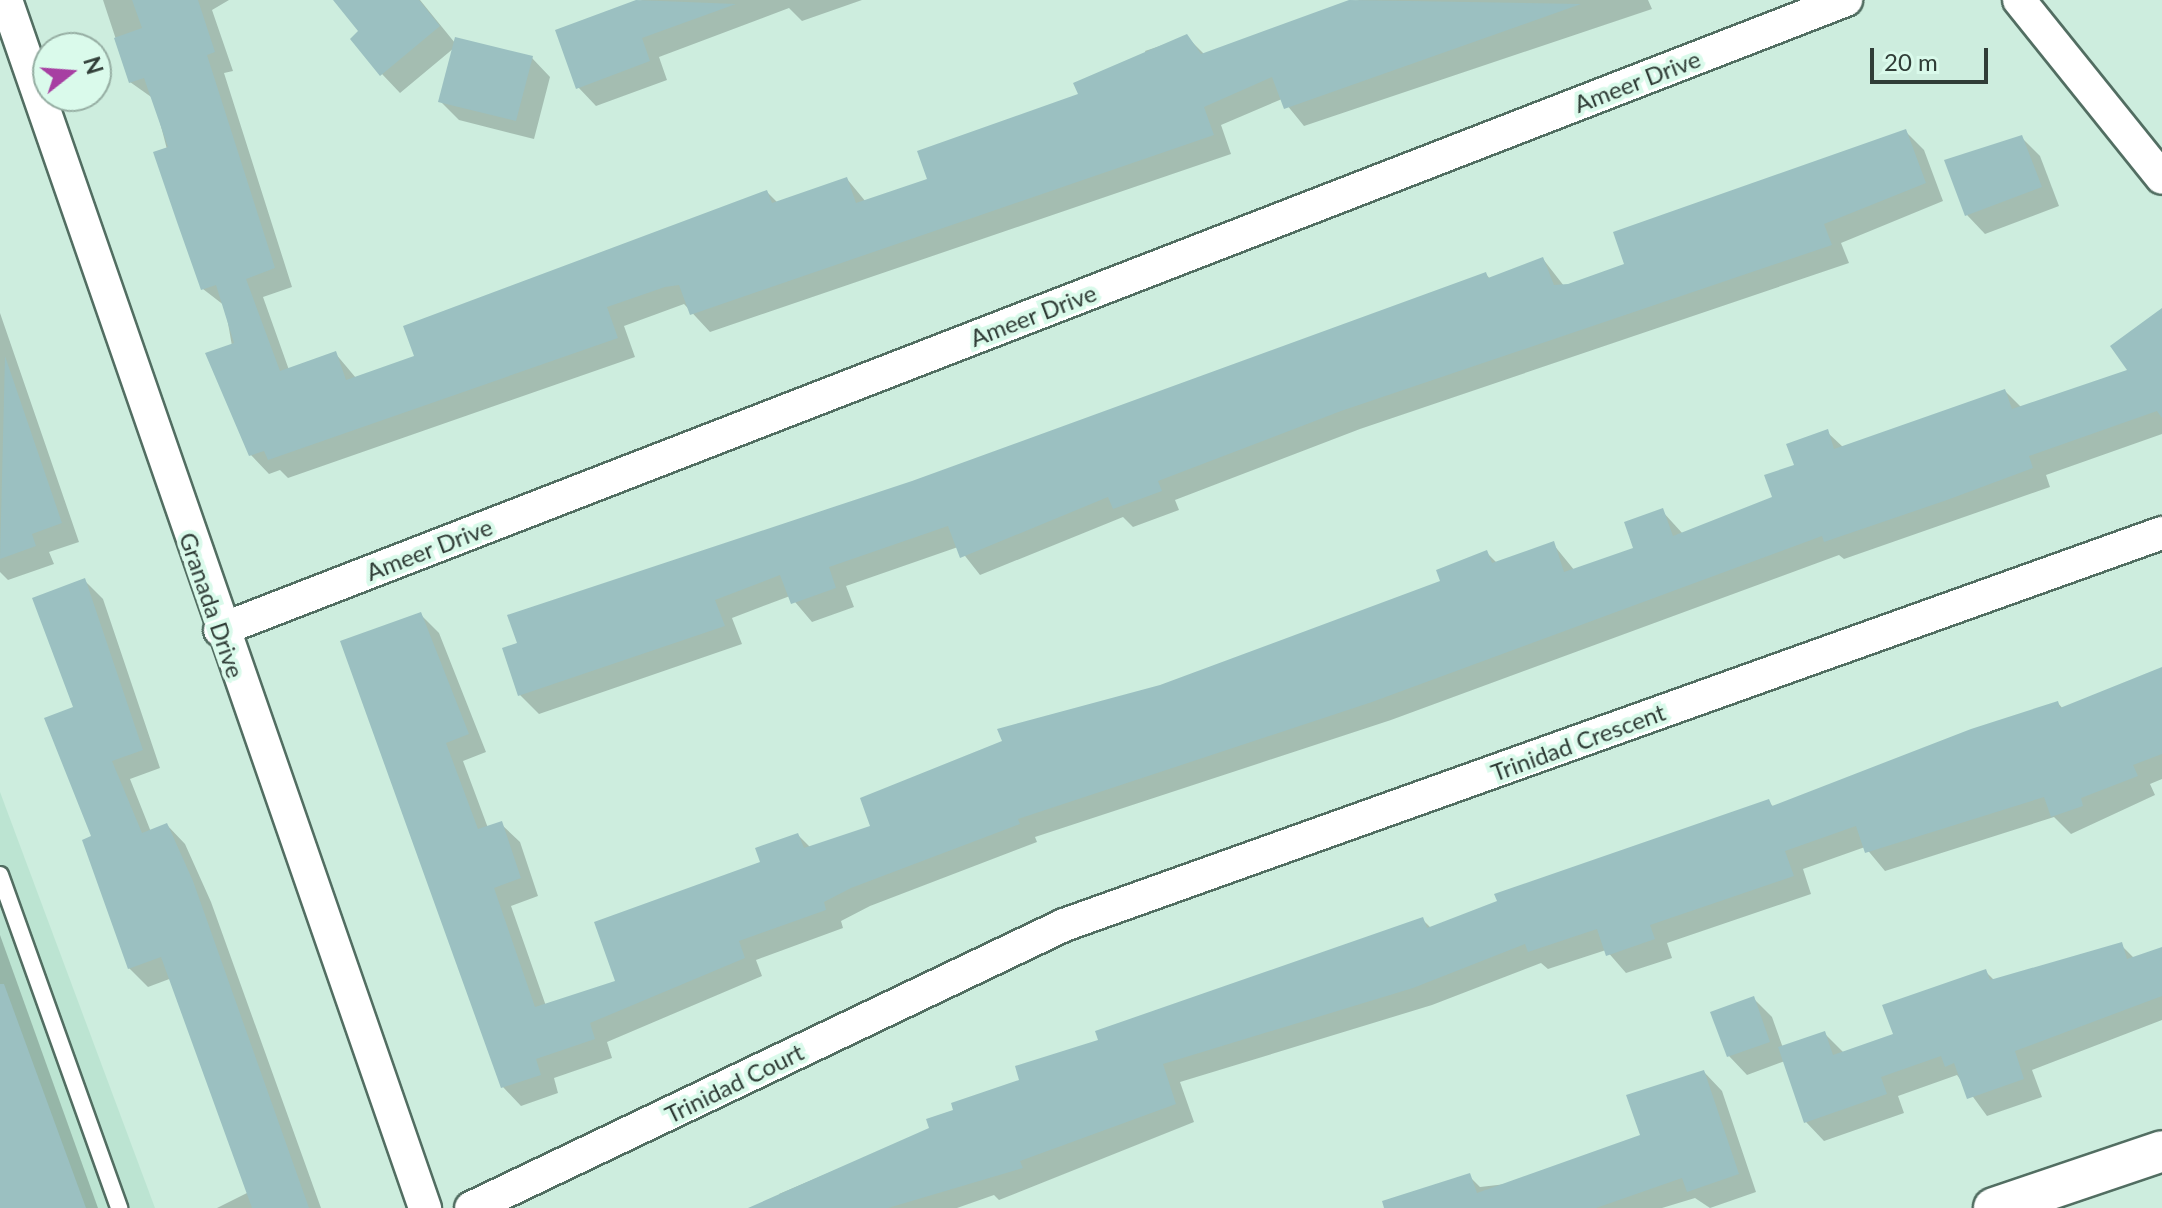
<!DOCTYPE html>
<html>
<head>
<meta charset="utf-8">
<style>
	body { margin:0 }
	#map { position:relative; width:2162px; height:1208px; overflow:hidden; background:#cdedde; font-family:Lato,sans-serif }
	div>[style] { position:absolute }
	.built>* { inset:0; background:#bce4d2 }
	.shadow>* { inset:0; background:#0003 }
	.building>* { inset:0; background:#9bc0c1 }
	.roads { filter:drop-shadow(2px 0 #526e62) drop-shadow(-2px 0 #526e62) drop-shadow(0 2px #526e62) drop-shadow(0 -2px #526e62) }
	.service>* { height:16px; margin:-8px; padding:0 8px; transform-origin:8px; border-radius:8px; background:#fff }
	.minor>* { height:32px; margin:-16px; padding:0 16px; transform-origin:16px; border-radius:16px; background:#fff }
	.tertiary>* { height:40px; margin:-20px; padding:0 20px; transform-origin:20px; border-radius:20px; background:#fff }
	span { translate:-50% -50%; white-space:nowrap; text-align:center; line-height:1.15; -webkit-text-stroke:8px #dafaeb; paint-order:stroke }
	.street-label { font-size:24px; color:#303d37 }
	.north { position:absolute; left:32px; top:32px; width:80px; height:80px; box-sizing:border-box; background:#dafaeb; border:2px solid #96aea3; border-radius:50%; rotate:73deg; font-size:22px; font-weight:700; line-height:32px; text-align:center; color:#303d37 }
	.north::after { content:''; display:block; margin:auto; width:28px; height:36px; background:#a73fa2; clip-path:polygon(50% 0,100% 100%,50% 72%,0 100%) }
	.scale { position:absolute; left:1870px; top:48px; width:118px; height:36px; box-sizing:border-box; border:4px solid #303d37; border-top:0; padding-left:10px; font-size:24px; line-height:28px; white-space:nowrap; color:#303d37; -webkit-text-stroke:6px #dafaeb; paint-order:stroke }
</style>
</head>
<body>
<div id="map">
	<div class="built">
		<div style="clip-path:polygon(0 792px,155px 1208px,0 1208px)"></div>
	</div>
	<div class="shadow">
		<div style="clip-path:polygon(103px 0,229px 0,212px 10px,233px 71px,224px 73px,292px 287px,263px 297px,289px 370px,335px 353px,356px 378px,416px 358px,767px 192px,778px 203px,847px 179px,866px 202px,929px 181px,1148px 58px,1145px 51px,1187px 37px,1205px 55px,1359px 0,1648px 0,1652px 9px,1304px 126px,1282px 99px,1221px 125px,1231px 154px,710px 332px,684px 304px,624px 326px,635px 357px,288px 478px,280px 470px,269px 474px,251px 455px,225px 306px,203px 289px,154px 99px,130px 82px)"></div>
		<div style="clip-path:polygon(353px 0,420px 0,455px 43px,532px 58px,550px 77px,534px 139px,459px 120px,440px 101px,454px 48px,400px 93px,382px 74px)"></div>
		<div style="clip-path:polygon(642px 0,862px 0,802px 21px,789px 8px,659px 57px,667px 80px,596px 106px,578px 87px,557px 31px)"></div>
		<div style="clip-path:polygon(1906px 132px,1924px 150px,1943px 201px,1841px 243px,1849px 263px,1360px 429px,1175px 500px,1179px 510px,1133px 527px,1123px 517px,980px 575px,958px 547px,846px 586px,854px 607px,812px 622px,790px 596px,732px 618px,742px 644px,539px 714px,520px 695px,505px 649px,912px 483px,1486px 274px,1490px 279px,1543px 259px,1564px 286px,1626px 265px)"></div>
		<div style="clip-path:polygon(2021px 137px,2040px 156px,2059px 206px,1985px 234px,1967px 215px,1946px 162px)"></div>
		<div style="clip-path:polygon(0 313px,79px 542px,49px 552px,54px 564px,8px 580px,0 572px)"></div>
		<div style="clip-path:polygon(2162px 319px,2162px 434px,2046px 475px,2050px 487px,1844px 559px,1839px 555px,1391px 720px,1035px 837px,1037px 842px,870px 906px,841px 921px,843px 928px,756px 960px,762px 976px,607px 1042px,612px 1058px,554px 1078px,558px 1093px,521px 1106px,503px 1087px,420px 614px,439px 633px,486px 752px,463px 761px,488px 828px,501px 824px,520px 842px,538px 896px,511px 906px,546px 1006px,618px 982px,798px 835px,811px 848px,872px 827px,1160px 687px,1442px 582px,1487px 553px,1497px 563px,1553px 544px,1575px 571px,1636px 549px,1662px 511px,1683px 534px,1774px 498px,1827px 432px,1844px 448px,2005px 391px,2022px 408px,2130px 371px)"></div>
		<div style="clip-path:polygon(84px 580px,103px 599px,160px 768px,130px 779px,151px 832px,167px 825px,185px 844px,211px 902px,321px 1208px,217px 1208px,249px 1192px,172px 978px,148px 987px,129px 968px,94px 837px,75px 708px)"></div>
		<div style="clip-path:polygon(2162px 674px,2162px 779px,2150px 784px,2155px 795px,2071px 834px,2054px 817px,1885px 871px,1865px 847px,1803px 869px,1811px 894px,1667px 943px,1672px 958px,1626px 973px,1606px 950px,1548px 969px,1541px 963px,1432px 1005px,1180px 1082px,1194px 1122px,999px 1200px,994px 1195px,957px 1208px,782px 1208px,779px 1194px,932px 1129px,1101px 1041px,1422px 919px,1431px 928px,1768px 802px,1774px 807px,2058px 703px,2063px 709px)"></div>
		<div style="clip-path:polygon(0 935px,98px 1208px,0 1208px)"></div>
		<div style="clip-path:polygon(2121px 945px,2135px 959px,2162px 952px,2162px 1020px,2032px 1070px,2042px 1097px,1987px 1116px,1957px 1075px,1898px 1096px,1904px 1113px,1824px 1141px,1806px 1122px,1785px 1061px,1747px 1075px,1729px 1056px,1713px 1013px,1754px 999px,1772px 1017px,1783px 1048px,1825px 1034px,1844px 1053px,1895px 1035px,1985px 971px,1995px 981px)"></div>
		<div style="clip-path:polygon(1704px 1072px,1722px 1091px,1756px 1192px,1710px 1208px,1695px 1198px,1662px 1208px,1420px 1208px,1469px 1176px,1480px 1187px,1506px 1184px,1642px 1137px)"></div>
	</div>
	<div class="building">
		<div style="clip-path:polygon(132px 0,198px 0,215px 52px,207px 55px,275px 268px,246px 279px,280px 371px,336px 351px,346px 380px,414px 356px,403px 326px,767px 190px,772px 203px,847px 177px,856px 203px,927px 179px,917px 151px,1078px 94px,1073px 83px,1187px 34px,1201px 54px,1349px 0,1581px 4px,1284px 109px,1272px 77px,1204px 107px,1214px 135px,690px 315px,679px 285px,665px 287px,607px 307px,618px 338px,268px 460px,264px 451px,249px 456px,205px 353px,234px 343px,216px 285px,201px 290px,177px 222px,153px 152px,168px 147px,144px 78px,129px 83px,114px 38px,142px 28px)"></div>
		<div style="clip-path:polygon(333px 0,419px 0,440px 26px,380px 76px,350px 39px,358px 31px)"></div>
		<div style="clip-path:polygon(636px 0,736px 4px,642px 38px,650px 61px,576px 89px,555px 30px)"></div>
		<div style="clip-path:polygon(455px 37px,533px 56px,516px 121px,438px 102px)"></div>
		<div style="clip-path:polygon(1906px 129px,1926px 183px,1824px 224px,1832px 245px,1341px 411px,1158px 481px,1162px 491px,1113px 509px,1108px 497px,960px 558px,948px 526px,829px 567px,836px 588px,791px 604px,780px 575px,715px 600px,725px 626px,518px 696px,502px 648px,517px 643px,507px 615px,912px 481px,1486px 272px,1488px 278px,1543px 257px,1554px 285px,1568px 284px,1624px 264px,1613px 232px)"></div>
		<div style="clip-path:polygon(2022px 135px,2042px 187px,1965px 216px,1944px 160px)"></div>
		<div style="clip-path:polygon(2162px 308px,2162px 418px,2157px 411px,2029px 456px,2033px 468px,1947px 500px,1824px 542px,1822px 536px,1372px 702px,1018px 819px,1020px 824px,851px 888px,824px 902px,826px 910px,739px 941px,745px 958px,590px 1023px,595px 1039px,536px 1059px,541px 1075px,501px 1088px,340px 641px,421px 612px,469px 734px,446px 743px,478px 829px,502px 821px,521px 878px,494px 888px,535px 1007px,615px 981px,594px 922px,760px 862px,755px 848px,798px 833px,804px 848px,870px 826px,860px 798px,1002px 741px,997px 729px,1160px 685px,1440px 581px,1436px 570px,1487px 550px,1492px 563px,1554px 541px,1564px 572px,1633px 548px,1624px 522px,1663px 508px,1673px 536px,1772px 497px,1764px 475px,1794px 465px,1786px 444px,1828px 429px,1834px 449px,2005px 389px,2012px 409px,2127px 370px,2110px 346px)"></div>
		<div style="clip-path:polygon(5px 356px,62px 523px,32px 534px,36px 546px,0 559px)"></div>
		<div style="clip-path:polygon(85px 578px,143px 750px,112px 761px,142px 833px,167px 823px,193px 881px,309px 1208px,252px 1208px,161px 957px,128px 969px,82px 840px,91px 836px,44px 718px,73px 707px,32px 598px)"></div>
		<div style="clip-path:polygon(2162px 667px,2162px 754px,2133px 765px,2138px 776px,2081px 798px,2083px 806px,2051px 817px,2044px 797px,1865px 853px,1856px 826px,1785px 851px,1794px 876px,1650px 925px,1655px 939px,1606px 956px,1597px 929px,1528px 952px,1525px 944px,1413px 988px,1163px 1064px,1176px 1104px,1020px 1161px,1023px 1168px,888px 1208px,748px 1208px,929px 1128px,926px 1119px,953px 1110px,951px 1103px,1019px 1080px,1015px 1066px,1098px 1040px,1095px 1031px,1423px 917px,1427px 928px,1497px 901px,1494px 894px,1769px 799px,1772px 806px,1971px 729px,2058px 701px,2060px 708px)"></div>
		<div style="clip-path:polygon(2122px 942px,2127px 959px,2162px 947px,2162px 996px,2015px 1051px,2024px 1079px,1967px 1099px,1954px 1063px,1945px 1067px,1941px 1056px,1881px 1077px,1887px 1094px,1804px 1123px,1778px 1047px,1825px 1031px,1833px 1055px,1893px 1034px,1882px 1005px,1986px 969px,1990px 980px)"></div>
		<div style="clip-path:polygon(0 984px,4px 984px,86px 1208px,0 1208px)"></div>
		<div style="clip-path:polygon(1754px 996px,1770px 1042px,1727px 1057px,1710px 1012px)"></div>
		<div style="clip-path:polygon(1704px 1070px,1739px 1174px,1687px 1192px,1682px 1178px,1596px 1208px,1384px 1208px,1382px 1201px,1470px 1173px,1477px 1193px,1640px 1135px,1626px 1095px)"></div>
	</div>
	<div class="roads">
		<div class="service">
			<div style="left:0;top:875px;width:354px;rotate:70.3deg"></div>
		</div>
		<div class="minor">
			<div style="left:6px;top:0;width:1279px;rotate:70.87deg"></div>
			<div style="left:2019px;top:0;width:228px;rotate:51.2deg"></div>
			<div style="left:220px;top:630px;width:1744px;rotate:-21.18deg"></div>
			<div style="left:471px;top:1208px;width:657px;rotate:-25.51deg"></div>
			<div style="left:1064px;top:925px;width:1166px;rotate:-19.65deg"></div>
		</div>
		<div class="tertiary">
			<div style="left:1994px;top:1208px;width:177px;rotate:-18.7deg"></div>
		</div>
	</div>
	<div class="street-label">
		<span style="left:1637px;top:81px;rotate:-21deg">Ameer Drive</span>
		<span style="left:1033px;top:315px;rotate:-21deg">Ameer Drive</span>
		<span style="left:429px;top:549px;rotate:-21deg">Ameer Drive</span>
		<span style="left:212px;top:605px;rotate:71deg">Granada Drive</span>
		<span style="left:1578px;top:742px;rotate:-20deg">Trinidad Crescent</span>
		<span style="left:734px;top:1083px;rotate:-26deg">Trinidad Court</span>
	</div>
	<div class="north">N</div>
	<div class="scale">20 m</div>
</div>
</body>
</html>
